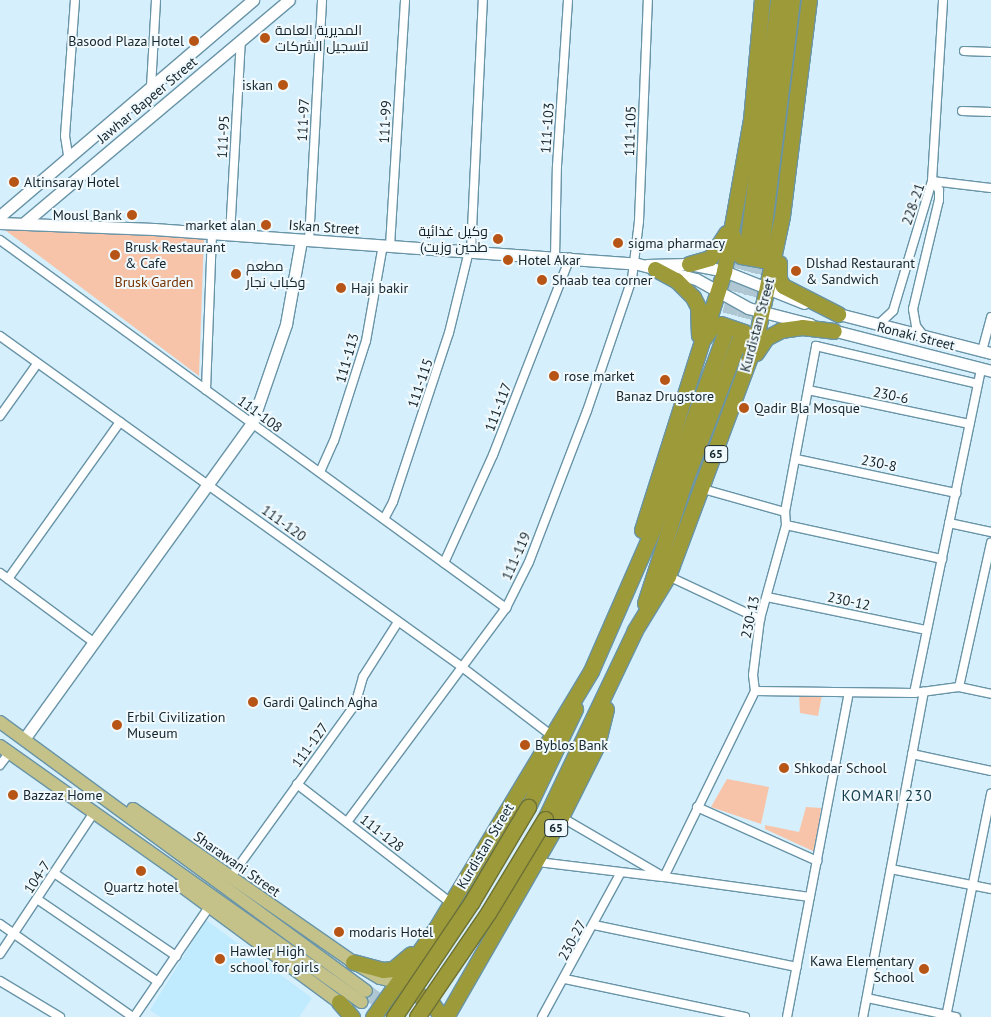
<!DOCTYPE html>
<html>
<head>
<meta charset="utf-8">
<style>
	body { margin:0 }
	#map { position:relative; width:991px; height:1017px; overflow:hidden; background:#d5effc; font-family:"PT Sans",Cairo,sans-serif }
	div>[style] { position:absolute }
	.built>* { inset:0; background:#c0eafe }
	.green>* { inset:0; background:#f8c4a9 }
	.highway-tunnel>* { height:15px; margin-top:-7.5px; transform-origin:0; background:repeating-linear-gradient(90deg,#aec7d3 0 15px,transparent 0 23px) }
	.roads { filter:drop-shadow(1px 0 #6994a7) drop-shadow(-1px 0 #6994a7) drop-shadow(0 1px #6994a7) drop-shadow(0 -1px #6994a7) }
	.street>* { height:8px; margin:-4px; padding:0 4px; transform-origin:4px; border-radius:4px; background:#fff }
	.secondary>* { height:11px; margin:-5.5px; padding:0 5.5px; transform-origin:5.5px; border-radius:5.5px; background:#fff }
	.primary>* { height:12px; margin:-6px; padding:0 6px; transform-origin:6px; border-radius:6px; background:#c4c289 }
	.highway>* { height:15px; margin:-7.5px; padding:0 7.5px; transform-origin:7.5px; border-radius:7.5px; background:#9d9a3a }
	.bridges { filter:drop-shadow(1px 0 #6d7135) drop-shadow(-1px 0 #6d7135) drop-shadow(0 1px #6d7135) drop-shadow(0 -1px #6d7135) }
	.highway-bridge>* { height:15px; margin:-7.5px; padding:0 7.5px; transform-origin:7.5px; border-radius:7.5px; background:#9d9a3a }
	.dots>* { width:14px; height:14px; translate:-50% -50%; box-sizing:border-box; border:2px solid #f0f9fd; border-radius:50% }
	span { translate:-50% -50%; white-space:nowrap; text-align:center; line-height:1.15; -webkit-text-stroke:4px #f0f9fd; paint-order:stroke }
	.shield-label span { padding:1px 4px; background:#f0f9fd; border:1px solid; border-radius:4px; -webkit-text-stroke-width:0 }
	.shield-label { font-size:12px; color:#14252d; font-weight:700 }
	.poi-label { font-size:14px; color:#14252d }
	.left { translate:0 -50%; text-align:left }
	.right { translate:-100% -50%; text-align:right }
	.street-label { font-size:14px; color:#14252d }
	.park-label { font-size:14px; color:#783200 }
	.neighbourhood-label { font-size:15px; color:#133e4e; letter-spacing:1px }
</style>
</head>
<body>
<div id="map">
	<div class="built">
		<div style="clip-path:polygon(206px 920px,312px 998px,299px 1017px,160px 1017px,150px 1010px)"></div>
	</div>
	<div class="green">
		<div style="clip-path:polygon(1px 227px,204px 236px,199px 376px)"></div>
		<div style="clip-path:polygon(799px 693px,822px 695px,818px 716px,800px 713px)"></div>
		<div style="clip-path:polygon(727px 779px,769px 787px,761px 824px,711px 807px)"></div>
		<div style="clip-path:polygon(806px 807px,821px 808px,815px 852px,765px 829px,765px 825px,799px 832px)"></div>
	</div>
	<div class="highway-tunnel">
		<div style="left:724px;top:336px;width:93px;rotate:-75.7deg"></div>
		<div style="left:739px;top:340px;width:94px;rotate:-76.4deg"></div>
		<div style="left:366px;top:991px;width:44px;rotate:35.8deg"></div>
	</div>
	<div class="roads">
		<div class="street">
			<div style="left:964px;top:51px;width:27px;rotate:2deg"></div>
			<div style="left:151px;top:87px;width:87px;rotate:-86.7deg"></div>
			<div style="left:962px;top:111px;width:29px;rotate:2deg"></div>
			<div style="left:68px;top:155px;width:19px;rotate:-99deg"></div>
			<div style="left:65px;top:136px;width:136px;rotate:-85.8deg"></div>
			<div style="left:932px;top:181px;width:59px;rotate:6.8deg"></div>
			<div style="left:230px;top:235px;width:195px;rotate:-86.8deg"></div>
			<div style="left:0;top:240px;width:626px;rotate:36.03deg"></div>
			<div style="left:309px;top:241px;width:241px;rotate:-86.9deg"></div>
			<div style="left:390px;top:246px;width:246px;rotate:-86.5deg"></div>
			<div style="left:471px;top:251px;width:251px;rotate:-87.3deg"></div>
			<div style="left:555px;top:258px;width:92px;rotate:-88.8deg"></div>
			<div style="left:557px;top:166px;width:166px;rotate:-86.2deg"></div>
			<div style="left:880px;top:323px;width:18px;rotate:-43deg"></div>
			<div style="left:893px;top:311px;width:136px;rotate:-73.3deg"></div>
			<div style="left:932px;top:181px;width:181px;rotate:-86.5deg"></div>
			<div style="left:923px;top:335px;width:11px;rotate:-128deg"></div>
			<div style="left:916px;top:326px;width:17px;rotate:-100deg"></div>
			<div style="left:913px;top:309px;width:112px;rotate:-76.6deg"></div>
			<div style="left:939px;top:200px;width:10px;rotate:-90deg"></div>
			<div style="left:939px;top:190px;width:11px;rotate:-128deg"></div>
			<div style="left:0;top:336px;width:568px;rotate:35.62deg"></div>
			<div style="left:462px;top:667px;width:112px;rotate:37.4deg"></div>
			<div style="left:982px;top:351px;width:35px;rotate:-75deg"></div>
			<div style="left:206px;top:390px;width:156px;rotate:-87.8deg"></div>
			<div style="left:808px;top:390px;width:165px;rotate:11.9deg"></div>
			<div style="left:0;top:416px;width:64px;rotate:-54.6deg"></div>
			<div style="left:796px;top:459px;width:164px;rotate:12deg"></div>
			<div style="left:320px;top:472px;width:34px;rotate:-66deg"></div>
			<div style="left:334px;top:441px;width:105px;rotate:-72.3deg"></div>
			<div style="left:366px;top:341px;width:97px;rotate:-80deg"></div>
			<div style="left:703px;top:489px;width:85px;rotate:15.7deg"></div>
			<div style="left:384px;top:519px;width:19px;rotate:-62deg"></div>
			<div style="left:393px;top:502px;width:178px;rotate:-71.7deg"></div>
			<div style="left:449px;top:333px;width:84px;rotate:-76.3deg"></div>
			<div style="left:949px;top:523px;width:43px;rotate:12.1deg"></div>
			<div style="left:786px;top:525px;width:160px;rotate:12.3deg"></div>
			<div style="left:444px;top:563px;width:119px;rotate:-65.6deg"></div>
			<div style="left:493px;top:455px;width:212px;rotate:-68.7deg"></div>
			<div style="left:0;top:573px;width:114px;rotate:36.5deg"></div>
			<div style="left:668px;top:576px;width:102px;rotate:25.1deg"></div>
			<div style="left:8px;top:579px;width:193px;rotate:-54.5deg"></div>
			<div style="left:767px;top:597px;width:163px;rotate:11.7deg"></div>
			<div style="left:959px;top:687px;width:148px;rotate:-77.5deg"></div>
			<div style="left:755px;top:691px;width:159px;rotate:0.7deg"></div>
			<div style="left:914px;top:693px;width:45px;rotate:-7.6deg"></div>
			<div style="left:959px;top:687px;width:33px;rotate:12deg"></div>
			<div style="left:914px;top:693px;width:331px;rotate:-78.3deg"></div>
			<div style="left:912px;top:754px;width:81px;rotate:12.1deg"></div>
			<div style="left:0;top:765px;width:15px;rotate:-53deg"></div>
			<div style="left:297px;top:784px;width:195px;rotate:37.7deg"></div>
			<div style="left:697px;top:807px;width:132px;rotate:24.2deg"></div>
			<div style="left:561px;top:817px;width:119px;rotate:30.2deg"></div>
			<div style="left:664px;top:877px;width:147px;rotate:7.8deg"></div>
			<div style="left:347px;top:822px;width:267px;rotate:-53.4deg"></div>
			<div style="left:506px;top:608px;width:51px;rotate:-63.4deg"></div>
			<div style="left:529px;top:562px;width:162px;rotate:-69deg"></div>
			<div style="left:587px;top:411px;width:139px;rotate:-71.2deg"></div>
			<div style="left:632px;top:279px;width:58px;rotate:-83.1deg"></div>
			<div style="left:639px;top:221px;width:221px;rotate:-87.7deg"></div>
			<div style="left:538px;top:862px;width:125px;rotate:6.9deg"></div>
			<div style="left:891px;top:869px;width:102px;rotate:11.3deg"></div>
			<div style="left:54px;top:873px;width:148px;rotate:34.2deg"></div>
			<div style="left:664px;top:877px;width:207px;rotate:-63.9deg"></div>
			<div style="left:755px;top:691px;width:16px;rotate:-97deg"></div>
			<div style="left:753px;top:675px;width:56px;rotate:-82.9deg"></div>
			<div style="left:760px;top:619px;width:98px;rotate:-74.5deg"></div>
			<div style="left:786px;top:525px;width:13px;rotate:-94deg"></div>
			<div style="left:785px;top:512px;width:169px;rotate:-79.4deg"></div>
			<div style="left:816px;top:346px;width:166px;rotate:13.2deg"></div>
			<div style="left:230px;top:878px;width:213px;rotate:-54.2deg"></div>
			<div style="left:355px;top:705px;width:29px;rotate:-74deg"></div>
			<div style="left:363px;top:677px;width:65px;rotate:-57.5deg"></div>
			<div style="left:37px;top:899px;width:147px;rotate:34.4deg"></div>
			<div style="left:0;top:924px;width:162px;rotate:35deg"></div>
			<div style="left:594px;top:925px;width:207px;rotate:11.7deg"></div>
			<div style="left:0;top:954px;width:168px;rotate:-56.4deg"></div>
			<div style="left:565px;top:979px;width:184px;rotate:11.9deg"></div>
			<div style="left:0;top:981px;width:70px;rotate:31deg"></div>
			<div style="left:867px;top:998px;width:91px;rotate:12.1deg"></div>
			<div style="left:134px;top:1017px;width:133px;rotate:-55.7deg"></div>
			<div style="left:542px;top:1017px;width:163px;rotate:-61.4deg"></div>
			<div style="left:787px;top:1017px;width:330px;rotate:-79.2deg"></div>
			<div style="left:863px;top:1017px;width:331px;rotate:-79.4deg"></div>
			<div style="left:946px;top:1017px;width:228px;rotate:-78.6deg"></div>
		</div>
		<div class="secondary">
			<div style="left:0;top:216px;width:333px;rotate:-40.5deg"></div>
			<div style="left:0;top:223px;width:154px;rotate:2.2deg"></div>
			<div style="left:154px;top:229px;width:481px;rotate:4.1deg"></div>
			<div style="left:634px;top:263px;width:64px;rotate:14.5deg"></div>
			<div style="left:696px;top:279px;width:60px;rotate:29.1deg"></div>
			<div style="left:748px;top:308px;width:64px;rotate:14.5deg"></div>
			<div style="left:24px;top:223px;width:346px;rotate:-40.1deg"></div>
			<div style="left:647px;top:265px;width:42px;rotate:-1.4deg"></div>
			<div style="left:689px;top:264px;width:36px;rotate:11deg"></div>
			<div style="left:724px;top:271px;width:86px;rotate:21.8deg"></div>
			<div style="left:831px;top:312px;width:165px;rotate:14.4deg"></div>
			<div style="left:828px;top:329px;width:168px;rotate:14.4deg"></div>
			<div style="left:24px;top:739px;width:390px;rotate:-54.2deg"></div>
			<div style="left:252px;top:423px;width:105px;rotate:-71deg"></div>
			<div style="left:286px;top:324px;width:84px;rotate:-79.8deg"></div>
		</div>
		<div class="primary">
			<div style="left:0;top:722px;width:454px;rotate:36.3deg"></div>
			<div style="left:0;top:746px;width:443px;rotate:35.3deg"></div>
			<div style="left:133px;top:809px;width:268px;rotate:34.8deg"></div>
			<div style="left:353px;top:962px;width:31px;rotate:31deg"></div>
			<div style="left:380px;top:978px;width:18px;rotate:13deg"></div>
			<div style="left:180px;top:885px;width:207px;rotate:36.4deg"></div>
		</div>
		<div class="highway">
			<div style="left:733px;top:236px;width:14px;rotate:90deg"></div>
			<div style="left:733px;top:250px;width:10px;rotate:37deg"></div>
			<div style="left:741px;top:256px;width:22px;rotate:10deg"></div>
			<div style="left:763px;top:260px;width:9px;rotate:-36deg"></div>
			<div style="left:770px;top:255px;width:12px;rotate:-70deg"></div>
			<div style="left:747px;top:246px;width:248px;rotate:-82.8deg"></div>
			<div style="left:761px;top:249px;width:251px;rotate:-82.9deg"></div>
			<div style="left:779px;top:263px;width:16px;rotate:90deg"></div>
			<div style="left:779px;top:279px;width:8px;rotate:60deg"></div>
			<div style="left:783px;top:286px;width:62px;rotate:27deg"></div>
			<div style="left:689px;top:264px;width:22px;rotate:-16deg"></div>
			<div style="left:710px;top:258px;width:30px;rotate:-57deg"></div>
			<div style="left:655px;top:269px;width:24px;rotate:28deg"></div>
			<div style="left:676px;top:280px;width:24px;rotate:45deg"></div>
			<div style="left:693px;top:297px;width:11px;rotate:63deg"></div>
			<div style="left:698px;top:307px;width:28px;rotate:88deg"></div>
			<div style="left:704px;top:338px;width:14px;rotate:-54deg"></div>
			<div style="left:712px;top:327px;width:9px;rotate:-18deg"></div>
			<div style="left:721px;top:324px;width:24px;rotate:19deg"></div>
			<div style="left:744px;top:332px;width:16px;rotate:75deg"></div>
			<div style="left:756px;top:353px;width:18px;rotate:-56deg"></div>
			<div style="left:766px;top:338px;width:17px;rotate:-28deg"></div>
			<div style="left:781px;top:330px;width:21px;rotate:-8deg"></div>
			<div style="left:802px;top:327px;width:32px;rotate:7deg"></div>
			<div style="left:642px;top:530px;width:272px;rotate:-72.4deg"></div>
			<div style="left:724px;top:271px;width:153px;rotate:-79.9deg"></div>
			<div style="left:751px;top:120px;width:121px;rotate:-84.8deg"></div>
			<div style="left:645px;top:603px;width:126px;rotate:-72deg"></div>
			<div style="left:684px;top:483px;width:153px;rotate:-69deg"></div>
			<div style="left:528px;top:807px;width:109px;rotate:-64.4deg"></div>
			<div style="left:545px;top:819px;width:209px;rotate:-64.5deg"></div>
			<div style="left:635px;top:630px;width:63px;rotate:-58.6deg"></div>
			<div style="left:668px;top:576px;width:249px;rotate:-69.5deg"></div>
			<div style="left:755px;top:343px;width:130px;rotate:-78deg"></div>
			<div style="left:782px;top:216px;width:218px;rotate:-82.9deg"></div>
			<div style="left:353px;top:962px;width:31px;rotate:15deg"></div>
			<div style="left:383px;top:970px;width:10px;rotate:-6deg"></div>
			<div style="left:393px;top:969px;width:23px;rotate:-40deg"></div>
			<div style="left:402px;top:983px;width:38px;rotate:35deg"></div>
			<div style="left:433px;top:1005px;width:15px;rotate:53deg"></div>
			<div style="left:339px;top:1002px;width:20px;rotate:49deg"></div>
			<div style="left:373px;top:1017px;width:109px;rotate:-54.7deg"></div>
			<div style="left:436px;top:928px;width:300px;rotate:-58.9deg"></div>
			<div style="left:591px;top:671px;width:155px;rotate:-66.4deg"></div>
			<div style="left:653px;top:529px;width:206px;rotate:-69.8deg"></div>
			<div style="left:446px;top:1017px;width:231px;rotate:-60.1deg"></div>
			<div style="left:561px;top:817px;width:80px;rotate:-63.4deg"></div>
			<div style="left:597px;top:745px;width:37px;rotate:-76deg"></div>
		</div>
	</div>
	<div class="bridges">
		<div class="highway-bridge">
			<div style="left:394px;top:1017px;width:138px;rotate:-56deg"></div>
			<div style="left:471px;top:903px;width:112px;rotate:-59.3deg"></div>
			<div style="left:417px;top:1017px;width:126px;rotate:-55.7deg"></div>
			<div style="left:488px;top:913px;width:110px;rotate:-58.8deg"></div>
		</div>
	</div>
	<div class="dots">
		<div style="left:265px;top:38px;background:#b65515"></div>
		<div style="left:194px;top:41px;background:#b65515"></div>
		<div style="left:283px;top:85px;background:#b65515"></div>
		<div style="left:14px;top:182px;background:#b65515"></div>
		<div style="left:132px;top:215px;background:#b65515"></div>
		<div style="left:266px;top:225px;background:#b65515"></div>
		<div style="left:498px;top:239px;background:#b65515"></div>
		<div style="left:618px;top:243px;background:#b65515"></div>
		<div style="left:115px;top:255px;background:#b65515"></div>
		<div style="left:508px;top:260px;background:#b65515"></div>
		<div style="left:796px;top:271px;background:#b65515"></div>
		<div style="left:236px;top:274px;background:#b65515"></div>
		<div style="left:542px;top:280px;background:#b65515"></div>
		<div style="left:341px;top:288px;background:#b65515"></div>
		<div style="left:554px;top:376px;background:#b65515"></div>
		<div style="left:665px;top:380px;background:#b65515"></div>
		<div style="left:744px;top:408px;background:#b65515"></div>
		<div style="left:253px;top:702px;background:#b65515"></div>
		<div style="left:117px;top:725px;background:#b65515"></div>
		<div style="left:525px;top:745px;background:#b65515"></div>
		<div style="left:784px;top:768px;background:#b65515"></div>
		<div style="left:13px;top:795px;background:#b65515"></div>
		<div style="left:141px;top:871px;background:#b65515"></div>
		<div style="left:339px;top:932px;background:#b65515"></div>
		<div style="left:220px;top:959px;background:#b65515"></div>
		<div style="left:924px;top:969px;background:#b65515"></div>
	</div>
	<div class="shield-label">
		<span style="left:716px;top:454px">65</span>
		<span style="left:556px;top:828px">65</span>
	</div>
	<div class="poi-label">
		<span class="left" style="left:275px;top:38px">المديرية العامة<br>لتسجيل الشركات</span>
		<span class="right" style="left:184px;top:41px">Basood Plaza Hotel</span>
		<span class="right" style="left:273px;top:85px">iskan</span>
		<span class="left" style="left:24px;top:182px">Altinsaray Hotel</span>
		<span class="right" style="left:122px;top:215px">Mousl Bank</span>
		<span class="right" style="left:256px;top:225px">market alan</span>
		<span class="right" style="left:488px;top:239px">وكيل غذائية<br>(طحين وزيت</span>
		<span class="left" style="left:628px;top:243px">sigma pharmacy</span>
		<span class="left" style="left:125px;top:255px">Brusk Restaurant<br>&amp; Cafe</span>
		<span class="left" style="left:518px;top:260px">Hotel Akar</span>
		<span class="left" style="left:806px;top:271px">Dlshad Restaurant<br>&amp; Sandwich</span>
		<span class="left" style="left:246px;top:274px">مطعم<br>وكباب نجار</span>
		<span class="left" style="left:552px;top:280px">Shaab tea corner</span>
		<span class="left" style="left:351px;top:288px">Haji bakir</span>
		<span class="left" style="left:564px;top:376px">rose market</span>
		<span style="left:665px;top:396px">Banaz Drugstore</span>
		<span class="left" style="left:754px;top:408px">Qadir Bla Mosque</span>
		<span class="left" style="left:263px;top:702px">Gardi Qalinch Agha</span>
		<span class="left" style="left:127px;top:725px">Erbil Civilization<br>Museum</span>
		<span class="left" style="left:535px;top:745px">Byblos Bank</span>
		<span class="left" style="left:794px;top:768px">Shkodar School</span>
		<span class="left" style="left:23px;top:795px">Bazzaz Home</span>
		<span style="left:141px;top:887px">Quartz hotel</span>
		<span class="left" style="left:349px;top:932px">modaris Hotel</span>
		<span class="left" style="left:230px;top:959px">Hawler High<br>school for girls</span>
		<span class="right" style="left:914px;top:969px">Kawa Elementary<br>School</span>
	</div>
	<div class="street-label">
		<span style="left:147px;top:100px;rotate:-40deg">Jawhar Bapeer Street</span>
		<span style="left:303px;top:120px;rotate:-87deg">111-97</span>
		<span style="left:385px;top:122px;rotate:-87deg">111-99</span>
		<span style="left:547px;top:128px;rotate:-86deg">111-103</span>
		<span style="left:630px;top:131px;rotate:-88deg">111-105</span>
		<span style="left:223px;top:137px;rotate:-87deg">111-95</span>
		<span style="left:913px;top:204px;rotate:-71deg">228-21</span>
		<span style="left:324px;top:227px;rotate:4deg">Iskan Street</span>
		<span style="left:757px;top:325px;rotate:-75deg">Kurdistan Street</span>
		<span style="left:916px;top:336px;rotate:14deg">Ronaki Street</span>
		<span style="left:347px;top:358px;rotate:-74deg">111-113</span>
		<span style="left:420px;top:383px;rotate:-71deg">111-115</span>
		<span style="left:891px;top:395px;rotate:12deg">230-6</span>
		<span style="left:498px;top:407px;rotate:-69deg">111-117</span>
		<span style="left:260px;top:414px;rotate:36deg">111-108</span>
		<span style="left:879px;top:463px;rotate:12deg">230-8</span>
		<span style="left:284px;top:523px;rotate:36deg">111-120</span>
		<span style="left:516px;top:556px;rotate:-66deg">111-119</span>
		<span style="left:849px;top:601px;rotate:12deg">230-12</span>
		<span style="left:750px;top:617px;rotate:-78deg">230-13</span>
		<span style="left:310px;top:745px;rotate:-54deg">111-127</span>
		<span style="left:382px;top:833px;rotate:38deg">111-128</span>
		<span style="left:485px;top:846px;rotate:-59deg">Kurdistan Street</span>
		<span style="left:237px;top:864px;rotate:35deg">Sharawani Street</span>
		<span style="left:37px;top:877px;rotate:-56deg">104-7</span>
		<span style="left:572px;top:940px;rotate:-62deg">230-27</span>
	</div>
	<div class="park-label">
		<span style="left:154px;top:282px">Brusk Garden</span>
	</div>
	<div class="neighbourhood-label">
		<span style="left:887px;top:796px">KOMARI 230</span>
	</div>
</div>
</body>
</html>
